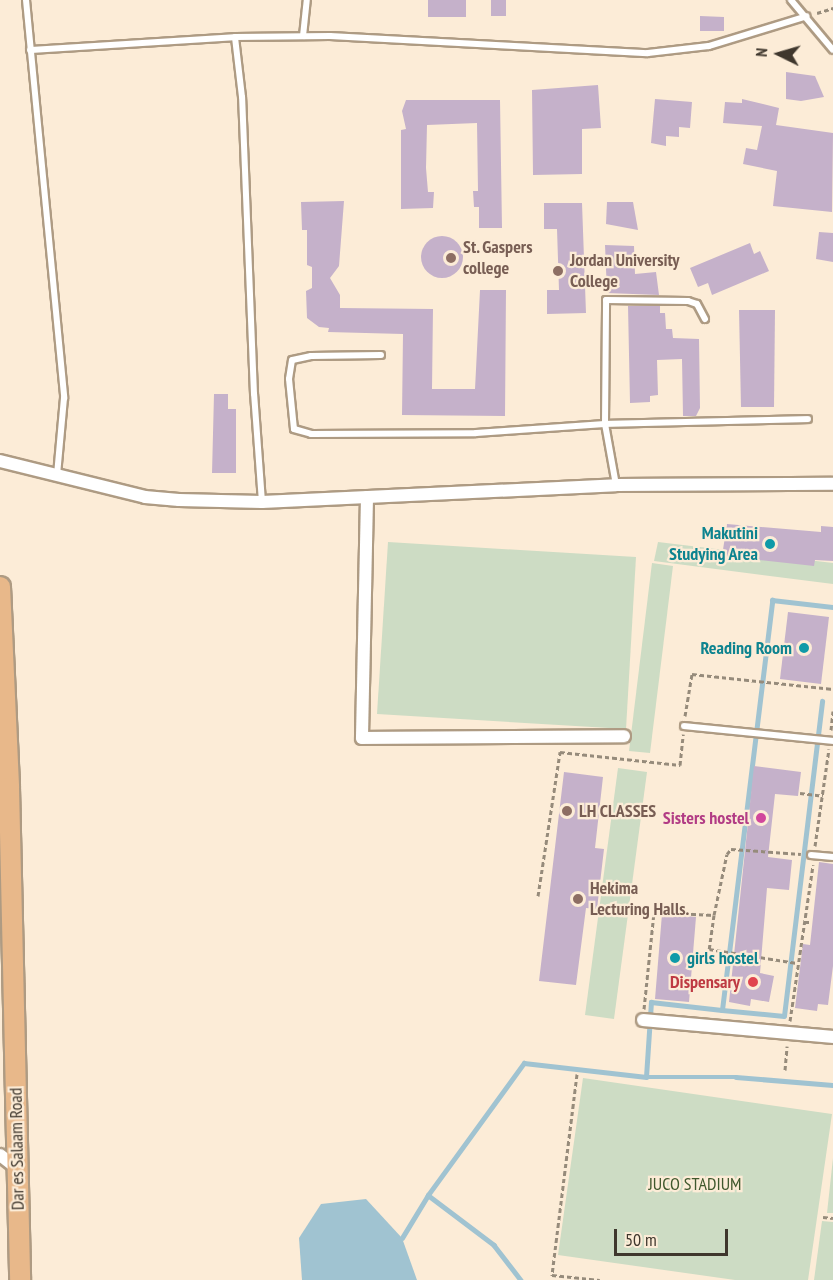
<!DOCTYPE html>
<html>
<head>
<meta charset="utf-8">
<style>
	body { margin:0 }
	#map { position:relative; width:833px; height:1280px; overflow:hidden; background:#fcecd7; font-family:"PT Sans Narrow",sans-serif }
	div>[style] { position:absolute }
	.green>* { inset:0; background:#cddcc4 }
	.water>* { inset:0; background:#a0c3d1 }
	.stream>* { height:4.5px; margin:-2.25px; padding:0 2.25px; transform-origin:2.25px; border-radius:2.25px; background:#a0c3d1 }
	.building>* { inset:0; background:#c5b1ca }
	.round { border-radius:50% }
	.path>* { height:3px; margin-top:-1.5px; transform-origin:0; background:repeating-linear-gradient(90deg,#968b7b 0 4.5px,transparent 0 7.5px) }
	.roads { filter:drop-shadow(2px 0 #ae9b83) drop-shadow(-2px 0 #ae9b83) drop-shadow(0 2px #ae9b83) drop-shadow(0 -2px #ae9b83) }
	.service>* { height:6px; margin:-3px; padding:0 3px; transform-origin:3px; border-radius:3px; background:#fff }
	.minor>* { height:12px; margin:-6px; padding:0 6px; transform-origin:6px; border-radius:6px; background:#fff }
	.trunk>* { height:20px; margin:-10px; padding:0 10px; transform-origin:10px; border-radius:10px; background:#e8b88a }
	.dots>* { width:16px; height:16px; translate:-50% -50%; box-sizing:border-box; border:3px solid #fcecd7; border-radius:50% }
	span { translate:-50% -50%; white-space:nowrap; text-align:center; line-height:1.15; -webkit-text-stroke:4.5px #fcecd7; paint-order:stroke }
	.education-label { font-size:18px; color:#785e54; font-weight:700 }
	.left { translate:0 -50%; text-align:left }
	.culture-label { font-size:18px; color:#0d838f; font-weight:700 }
	.right { translate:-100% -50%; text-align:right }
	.hotel-label { font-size:18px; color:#b23c85; font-weight:700 }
	.health-label { font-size:18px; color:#be3a42; font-weight:700 }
	.street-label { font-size:18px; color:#3f372d }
	.park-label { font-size:18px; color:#3f582d }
	.north { position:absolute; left:749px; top:24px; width:60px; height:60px; -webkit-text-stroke:4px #fcecd7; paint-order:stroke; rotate:275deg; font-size:16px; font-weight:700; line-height:24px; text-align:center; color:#3f372d }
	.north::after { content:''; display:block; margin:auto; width:21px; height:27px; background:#3f372d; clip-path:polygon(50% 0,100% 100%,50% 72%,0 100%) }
	.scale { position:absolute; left:614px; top:1229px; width:114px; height:27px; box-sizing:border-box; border:3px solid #3f372d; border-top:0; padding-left:8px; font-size:18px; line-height:21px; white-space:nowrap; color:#3f372d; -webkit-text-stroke:4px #fcecd7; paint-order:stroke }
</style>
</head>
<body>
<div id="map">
	<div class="green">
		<div style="clip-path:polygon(388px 542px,636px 557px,626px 729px,377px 714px)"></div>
		<div style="clip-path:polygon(658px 542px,833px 563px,833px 584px,654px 561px)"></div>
		<div style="clip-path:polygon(652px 563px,673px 566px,650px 753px,629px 751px)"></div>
		<div style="clip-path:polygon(618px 768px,647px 772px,614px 1019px,585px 1015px)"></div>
		<div style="clip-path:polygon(583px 1078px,832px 1114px,808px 1280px,735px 1280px,558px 1255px)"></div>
		<div style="clip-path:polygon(833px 1158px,833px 1213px,827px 1213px)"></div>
		<div style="clip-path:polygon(822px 1221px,833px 1222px,833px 1280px,814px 1280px)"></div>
	</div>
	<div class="water">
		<div style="clip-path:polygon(366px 1199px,402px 1238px,417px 1280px,302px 1280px,299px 1238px,321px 1204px)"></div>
	</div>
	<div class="stream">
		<div style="left:722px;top:1010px;width:62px;rotate:5.5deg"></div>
		<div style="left:784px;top:1016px;width:317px;rotate:-83.1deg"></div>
		<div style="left:646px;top:1077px;width:75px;rotate:-86.2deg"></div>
		<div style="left:651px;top:1002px;width:71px;rotate:6.4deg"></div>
		<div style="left:722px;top:1010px;width:413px;rotate:-83deg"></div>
		<div style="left:772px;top:600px;width:61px;rotate:6.5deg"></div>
		<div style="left:428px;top:1195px;width:163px;rotate:-54deg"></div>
		<div style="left:524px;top:1063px;width:123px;rotate:6.5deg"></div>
		<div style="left:646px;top:1077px;width:90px"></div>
		<div style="left:736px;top:1077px;width:97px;rotate:4.7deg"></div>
		<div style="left:402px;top:1238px;width:50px;rotate:-58.8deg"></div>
		<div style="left:428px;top:1195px;width:83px;rotate:37.1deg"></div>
		<div style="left:494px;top:1245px;width:44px;rotate:52.4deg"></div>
	</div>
	<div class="building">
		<div style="clip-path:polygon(428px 0,466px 0,466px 17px,428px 17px)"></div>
		<div style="clip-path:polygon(491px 0,506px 0,506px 16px,491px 16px)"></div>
		<div style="clip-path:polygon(700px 16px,724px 17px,724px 31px,700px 31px)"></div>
		<div style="clip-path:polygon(786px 72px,815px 76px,824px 97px,801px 101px,786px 99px)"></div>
		<div style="clip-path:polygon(598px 85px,601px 128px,582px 129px,582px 174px,533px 175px,532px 90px)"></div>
		<div style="clip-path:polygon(655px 99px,692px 102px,690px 128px,679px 127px,679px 137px,666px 136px,666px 146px,651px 143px)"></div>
		<div style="clip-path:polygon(742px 99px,779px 108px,776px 125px,833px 133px,832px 212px,773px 206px,777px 171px,743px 164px,746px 148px,757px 150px,762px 126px,723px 123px,725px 102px,742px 103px)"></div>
		<div style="clip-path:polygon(406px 100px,500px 100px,502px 228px,479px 228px,479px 207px,474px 207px,473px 191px,478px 191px,477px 123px,427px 125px,426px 168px,428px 192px,434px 192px,433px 208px,401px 209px,401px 130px,406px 129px,402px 111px)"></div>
		<div style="clip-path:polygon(344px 201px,339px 266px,330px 278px,340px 295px,340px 308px,433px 309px,432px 389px,475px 389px,480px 290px,506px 290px,505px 416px,402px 415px,403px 334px,328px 332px,329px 328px,319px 327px,307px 318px,306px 291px,312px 288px,312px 267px,307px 265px,307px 230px,302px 230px,301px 202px)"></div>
		<div style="clip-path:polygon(607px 202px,633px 202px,638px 230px,606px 224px)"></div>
		<div style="clip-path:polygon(544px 203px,582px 203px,586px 313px,547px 314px,547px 290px,559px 290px,557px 229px,544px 229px)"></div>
		<div style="clip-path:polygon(819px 232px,833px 233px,833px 262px,816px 259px)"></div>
		<div class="round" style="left:421px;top:236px;width:42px;height:42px"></div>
		<div style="clip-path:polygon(750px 243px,754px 254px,760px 251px,769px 271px,712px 295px,708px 283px,698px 287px,690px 268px)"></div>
		<div style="clip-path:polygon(605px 245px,634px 246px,635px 274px,656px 272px,659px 295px,607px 293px)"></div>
		<div style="clip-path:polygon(628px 306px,660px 306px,660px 313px,665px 313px,666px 329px,672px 329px,673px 338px,699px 339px,700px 408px,696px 416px,683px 416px,682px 359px,657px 360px,658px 395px,650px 396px,650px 402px,630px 403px)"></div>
		<div style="clip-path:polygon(739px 310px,775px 310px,774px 407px,741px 407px)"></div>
		<div style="clip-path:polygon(214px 394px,228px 394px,228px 409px,236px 409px,236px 473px,212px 473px)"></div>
		<div style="clip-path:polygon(727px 524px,821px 532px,821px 526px,833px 527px,833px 561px,815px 560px,814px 566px,722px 556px)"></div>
		<div style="clip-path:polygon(788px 612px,829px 617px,821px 684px,780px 679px)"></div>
		<div style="clip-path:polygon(754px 766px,801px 772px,798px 796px,775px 794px,768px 857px,792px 860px,789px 890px,767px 888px,760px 973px,774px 976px,769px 1002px,751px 999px,750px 1006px,729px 1002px)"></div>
		<div style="clip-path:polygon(564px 772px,603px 777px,595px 848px,604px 849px,597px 909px,586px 908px,576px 985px,539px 981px)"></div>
		<div style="clip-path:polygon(819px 862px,833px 864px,833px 966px,828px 1005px,818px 1004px,817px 1011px,795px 1008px,803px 944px,810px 945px)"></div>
		<div style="clip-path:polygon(662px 914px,696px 917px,689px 1002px,655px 999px)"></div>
	</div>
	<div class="path">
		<div style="left:817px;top:13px;width:17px;rotate:-17deg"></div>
		<div style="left:685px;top:716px;width:43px;rotate:-80.5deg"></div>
		<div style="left:692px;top:674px;width:142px;rotate:6.1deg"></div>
		<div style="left:831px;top:730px;width:19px;rotate:-84deg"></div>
		<div style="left:800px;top:793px;width:23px;rotate:7deg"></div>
		<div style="left:815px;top:846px;width:98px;rotate:-81.8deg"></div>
		<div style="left:538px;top:896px;width:146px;rotate:-81.3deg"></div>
		<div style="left:560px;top:752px;width:121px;rotate:6.2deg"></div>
		<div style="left:680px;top:765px;width:31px;rotate:-84deg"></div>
		<div style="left:714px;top:915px;width:34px;rotate:98deg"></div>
		<div style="left:709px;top:949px;width:89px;rotate:9deg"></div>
		<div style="left:804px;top:922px;width:7px"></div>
		<div style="left:644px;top:1009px;width:98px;rotate:-84.1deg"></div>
		<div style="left:654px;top:912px;width:60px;rotate:2.9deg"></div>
		<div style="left:714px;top:915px;width:62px;rotate:-78deg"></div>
		<div style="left:727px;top:854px;width:6px;rotate:-51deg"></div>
		<div style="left:731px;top:849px;width:70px;rotate:4.1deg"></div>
		<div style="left:790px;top:1021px;width:158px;rotate:-81.6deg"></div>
		<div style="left:785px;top:1070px;width:24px;rotate:-85deg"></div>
		<div style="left:577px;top:1074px;width:203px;rotate:97.1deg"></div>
		<div style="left:552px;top:1275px;width:48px;rotate:5.9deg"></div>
		<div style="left:823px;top:1217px;width:10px;rotate:6deg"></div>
	</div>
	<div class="roads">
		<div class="service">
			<div style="left:26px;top:0;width:400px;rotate:84.5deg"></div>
			<div style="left:64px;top:398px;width:77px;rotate:95.2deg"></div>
			<div style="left:791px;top:0;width:65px;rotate:50deg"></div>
			<div style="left:303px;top:36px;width:36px;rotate:-84deg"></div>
			<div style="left:30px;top:50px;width:205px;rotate:-3.6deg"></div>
			<div style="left:381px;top:355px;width:70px;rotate:179.2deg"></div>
			<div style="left:311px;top:356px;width:19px;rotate:168deg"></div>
			<div style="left:292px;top:360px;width:19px;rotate:99deg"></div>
			<div style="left:289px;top:379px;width:50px;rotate:84.3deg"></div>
			<div style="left:294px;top:429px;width:18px;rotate:16deg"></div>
			<div style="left:311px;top:434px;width:165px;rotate:-0.3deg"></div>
			<div style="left:476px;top:433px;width:129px;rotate:-4deg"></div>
			<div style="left:605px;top:424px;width:203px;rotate:-1.4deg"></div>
			<div style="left:616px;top:485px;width:62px;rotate:-100.2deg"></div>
			<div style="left:605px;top:424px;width:124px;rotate:-89.5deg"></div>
			<div style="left:606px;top:300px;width:82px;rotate:0.7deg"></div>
			<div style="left:688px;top:301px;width:9px;rotate:18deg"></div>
			<div style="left:697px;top:304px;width:17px;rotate:62deg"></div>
			<div style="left:262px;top:502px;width:108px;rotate:-94.2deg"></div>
			<div style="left:254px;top:394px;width:297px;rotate:-92.3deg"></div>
			<div style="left:242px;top:97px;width:60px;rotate:-96.7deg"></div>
			<div style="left:235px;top:37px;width:95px;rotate:-0.6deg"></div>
			<div style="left:330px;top:36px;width:318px;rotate:3.1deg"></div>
			<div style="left:648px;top:53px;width:61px;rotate:-6.5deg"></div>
			<div style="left:709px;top:46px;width:102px;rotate:-17deg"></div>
			<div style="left:684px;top:726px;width:150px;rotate:5.7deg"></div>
			<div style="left:811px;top:855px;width:22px;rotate:5deg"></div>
		</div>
		<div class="minor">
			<div style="left:0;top:461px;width:149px;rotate:13.9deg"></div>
			<div style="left:145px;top:497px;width:34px;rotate:5deg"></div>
			<div style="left:179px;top:500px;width:83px;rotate:1.4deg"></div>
			<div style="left:262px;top:502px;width:354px;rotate:-2.7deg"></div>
			<div style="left:616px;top:485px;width:217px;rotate:-0.3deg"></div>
			<div style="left:367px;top:497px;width:241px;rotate:91.2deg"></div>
			<div style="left:362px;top:738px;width:262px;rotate:-0.4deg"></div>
			<div style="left:643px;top:1020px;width:191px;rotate:5.1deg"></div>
			<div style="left:0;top:1155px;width:23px;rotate:38deg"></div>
		</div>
		<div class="trunk">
			<div style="left:0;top:587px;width:201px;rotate:87.4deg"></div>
			<div style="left:9px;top:788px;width:492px;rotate:88.7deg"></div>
		</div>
	</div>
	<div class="dots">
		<div style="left:451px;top:258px;background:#8d6e63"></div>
		<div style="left:558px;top:271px;background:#8d6e63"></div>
		<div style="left:770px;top:544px;background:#0f9aa8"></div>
		<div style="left:804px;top:648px;background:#0f9aa8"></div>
		<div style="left:567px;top:811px;background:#8d6e63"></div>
		<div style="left:761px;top:818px;background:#d1479c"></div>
		<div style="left:578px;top:899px;background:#8d6e63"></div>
		<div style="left:675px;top:958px;background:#0f9aa8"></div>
		<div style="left:753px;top:982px;background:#e0444e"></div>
	</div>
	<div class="education-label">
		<span class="left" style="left:463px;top:258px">St. Gaspers<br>college</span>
		<span class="left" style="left:570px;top:271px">Jordan University<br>College</span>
		<span class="left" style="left:579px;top:811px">LH CLASSES</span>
		<span class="left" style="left:590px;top:899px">Hekima<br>Lecturing Halls.</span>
	</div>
	<div class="culture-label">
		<span class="right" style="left:758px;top:544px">Makutini<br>Studying Area</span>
		<span class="right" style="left:792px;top:648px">Reading Room</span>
		<span class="left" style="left:687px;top:958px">girls hostel</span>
	</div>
	<div class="hotel-label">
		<span class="right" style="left:749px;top:818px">Sisters hostel</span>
	</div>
	<div class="health-label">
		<span class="right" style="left:740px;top:982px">Dispensary</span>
	</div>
	<div class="street-label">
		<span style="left:17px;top:1149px;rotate:-91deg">Dar es Salaam Road</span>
	</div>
	<div class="park-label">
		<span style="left:695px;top:1184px">JUCO STADIUM</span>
	</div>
	<div class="north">N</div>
	<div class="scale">50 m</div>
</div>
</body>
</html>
